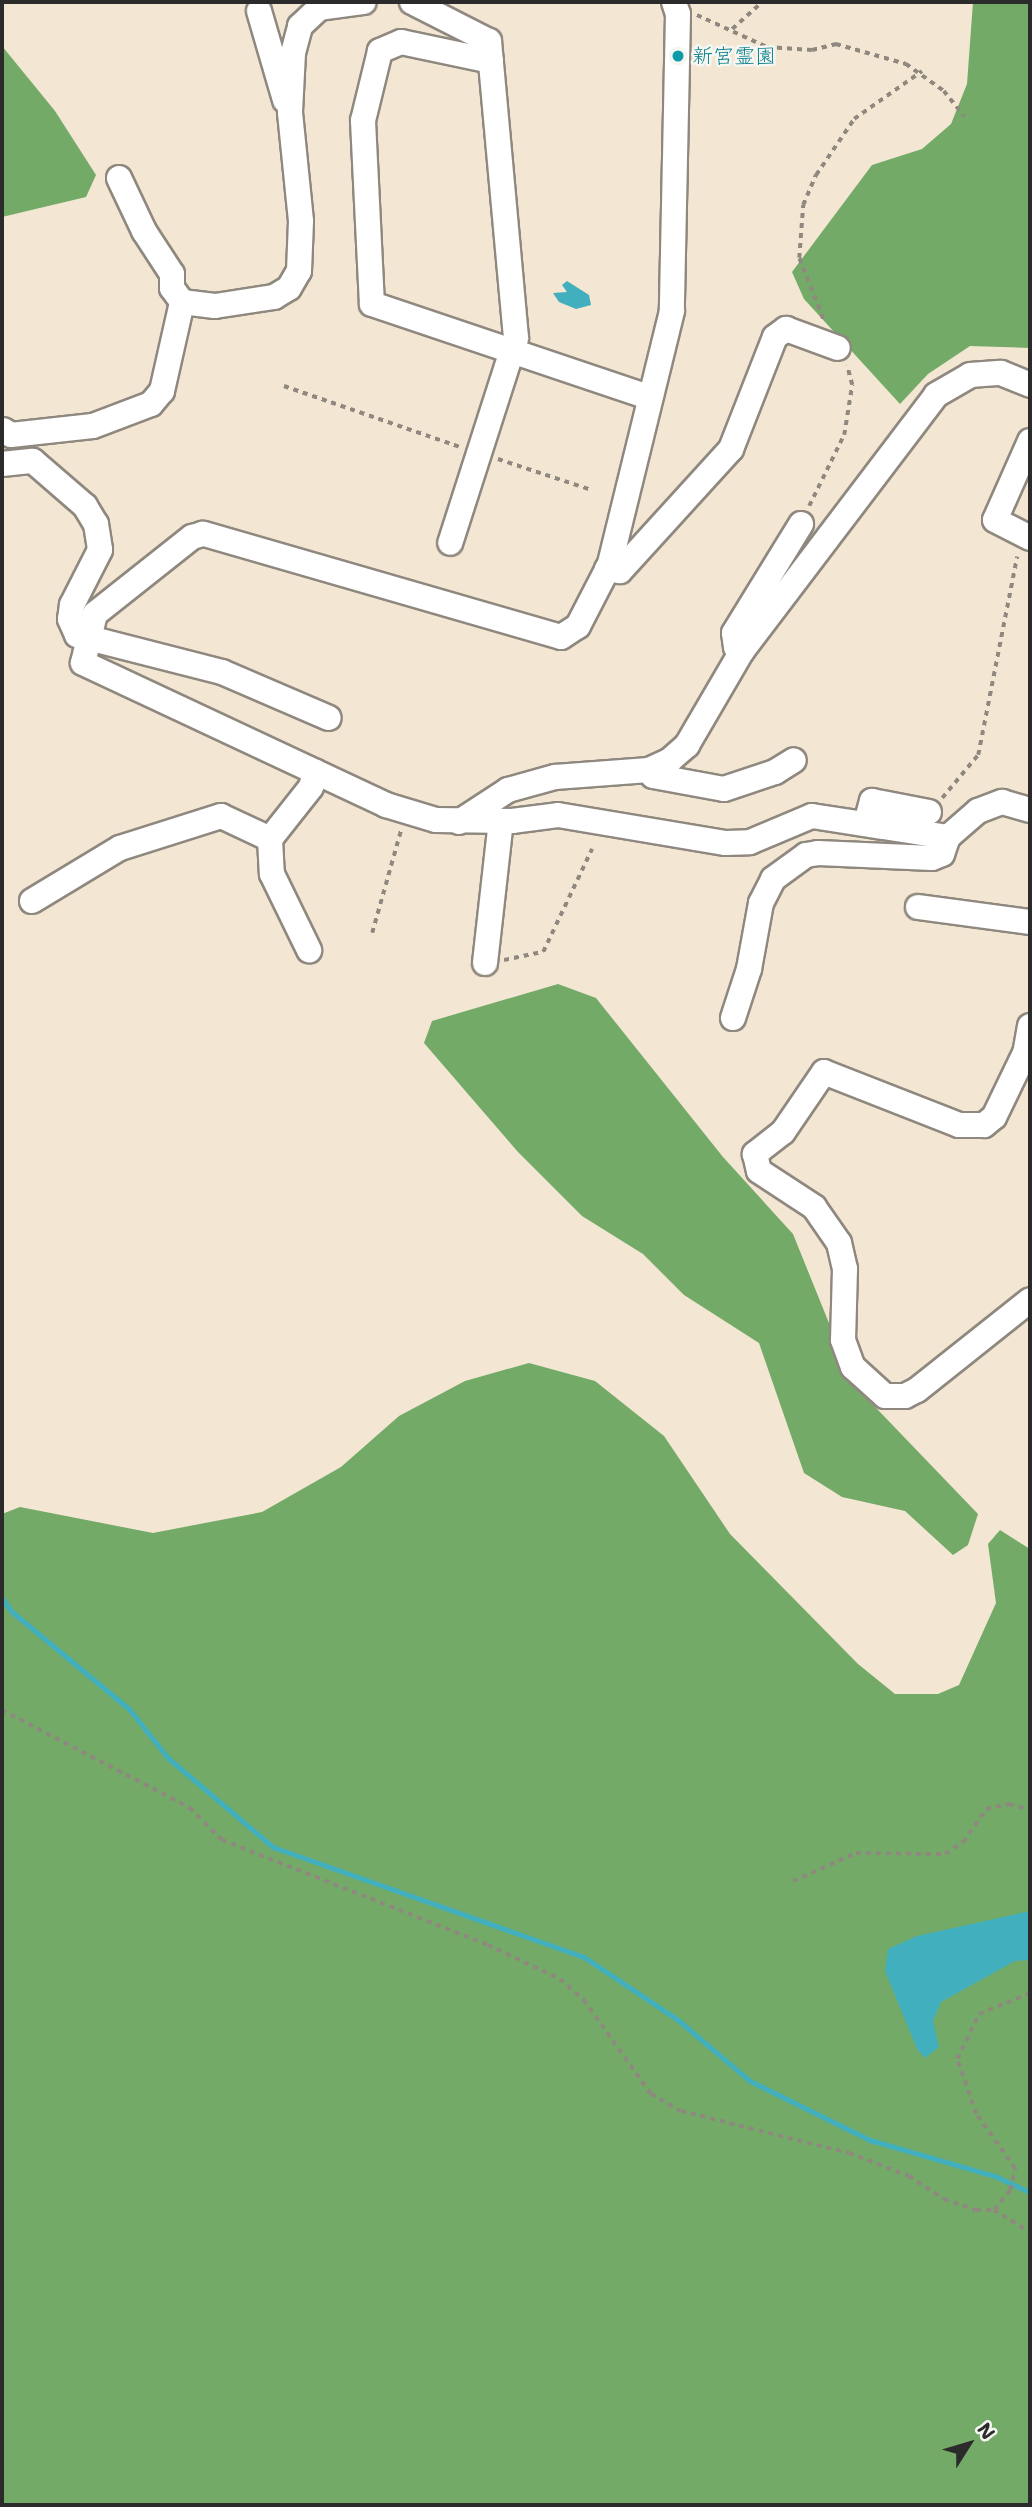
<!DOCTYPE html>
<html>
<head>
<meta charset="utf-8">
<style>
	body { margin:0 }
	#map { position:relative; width:1032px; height:2507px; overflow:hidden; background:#f3e6d3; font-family:"Shantell Sans","Klee One",sans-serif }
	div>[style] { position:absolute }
	.forest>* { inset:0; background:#73aa68 }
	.water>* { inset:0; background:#41afbd }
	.stream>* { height:5px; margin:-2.5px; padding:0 2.5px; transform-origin:2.5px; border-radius:2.5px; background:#41afbd }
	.path>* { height:3.5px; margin-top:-1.75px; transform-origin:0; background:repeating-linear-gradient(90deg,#8f887f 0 5px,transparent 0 10px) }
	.roads { filter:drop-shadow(2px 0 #8f887f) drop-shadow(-2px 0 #8f887f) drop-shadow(0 2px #8f887f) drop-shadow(0 -2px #8f887f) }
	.minor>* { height:24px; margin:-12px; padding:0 12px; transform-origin:12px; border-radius:12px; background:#fff }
	.dots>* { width:19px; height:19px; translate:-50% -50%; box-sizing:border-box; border:4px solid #f6f6f2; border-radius:50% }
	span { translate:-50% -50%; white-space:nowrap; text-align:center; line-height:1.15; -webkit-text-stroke:5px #f6f6f2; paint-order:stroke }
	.culture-label { font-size:21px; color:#0d838f }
	.left { translate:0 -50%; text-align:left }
	.frame { position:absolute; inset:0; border:4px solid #2b2b2b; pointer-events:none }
	.north { position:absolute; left:934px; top:2409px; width:70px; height:70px; -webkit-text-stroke:5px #f6f6f2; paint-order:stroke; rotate:53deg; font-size:19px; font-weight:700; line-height:28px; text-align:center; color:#2b2b2b }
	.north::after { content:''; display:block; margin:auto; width:24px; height:32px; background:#2b2b2b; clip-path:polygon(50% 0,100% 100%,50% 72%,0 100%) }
</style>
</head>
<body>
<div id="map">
	<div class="forest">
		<div style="clip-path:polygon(973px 2px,1030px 2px,1030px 348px,970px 346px,928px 374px,900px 404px,804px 299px,792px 272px,872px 165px,922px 149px,951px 124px,967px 84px)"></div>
		<div style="clip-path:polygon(2px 46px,55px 111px,96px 175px,86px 197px,2px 217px)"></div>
		<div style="clip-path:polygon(558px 984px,596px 998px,723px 1157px,793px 1234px,854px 1385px,978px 1514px,968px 1545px,953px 1555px,905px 1511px,842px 1497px,804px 1473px,759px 1343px,684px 1295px,643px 1254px,582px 1216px,518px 1152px,424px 1043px,432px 1021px)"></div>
		<div style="clip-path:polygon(529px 1363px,595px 1381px,664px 1436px,730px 1534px,858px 1664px,895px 1694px,938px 1694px,959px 1685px,996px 1603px,988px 1544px,1000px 1530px,1030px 1549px,1030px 2505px,2px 2505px,2px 1514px,20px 1507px,153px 1533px,262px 1512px,341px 1467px,399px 1416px,465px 1381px)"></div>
	</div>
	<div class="water">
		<div style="clip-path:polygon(567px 281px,589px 295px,591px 305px,576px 309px,559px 302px,553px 293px,567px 292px,562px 285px)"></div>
		<div style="clip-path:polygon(1030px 1911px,1030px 1960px,1015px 1961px,941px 2002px,933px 2021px,939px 2047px,925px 2058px,917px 2049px,885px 1971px,888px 1949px,917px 1936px)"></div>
	</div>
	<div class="stream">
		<div style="left:2px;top:1598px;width:16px;rotate:55deg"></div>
		<div style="left:11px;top:1611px;width:153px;rotate:39.7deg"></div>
		<div style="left:129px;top:1709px;width:63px;rotate:51.5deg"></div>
		<div style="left:168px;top:1758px;width:138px;rotate:40.3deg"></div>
		<div style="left:273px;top:1847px;width:330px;rotate:19.5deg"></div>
		<div style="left:584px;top:1957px;width:113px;rotate:33.8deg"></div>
		<div style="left:678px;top:2020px;width:94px;rotate:40.3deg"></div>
		<div style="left:750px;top:2081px;width:134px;rotate:26.2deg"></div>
		<div style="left:870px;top:2140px;width:130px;rotate:16.1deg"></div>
		<div style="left:995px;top:2176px;width:38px;rotate:25deg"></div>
	</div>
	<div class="path">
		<div style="left:697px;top:15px;width:77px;rotate:24.6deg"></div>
		<div style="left:767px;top:47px;width:45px;rotate:3.8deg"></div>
		<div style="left:812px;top:50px;width:25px;rotate:-14deg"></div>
		<div style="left:836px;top:44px;width:73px;rotate:15.9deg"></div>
		<div style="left:906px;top:64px;width:47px;rotate:35.4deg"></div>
		<div style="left:944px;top:91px;width:33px;rotate:51deg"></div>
		<div style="left:732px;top:29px;width:40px;rotate:-42deg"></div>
		<div style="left:823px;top:319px;width:66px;rotate:-111.5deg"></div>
		<div style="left:799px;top:258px;width:53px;rotate:-85.7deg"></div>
		<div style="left:803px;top:205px;width:33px;rotate:-67deg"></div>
		<div style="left:816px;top:175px;width:68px;rotate:-55.8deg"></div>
		<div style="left:854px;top:119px;width:83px;rotate:-35.2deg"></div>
		<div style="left:284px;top:386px;width:186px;rotate:19.1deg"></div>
		<div style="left:498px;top:459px;width:99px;rotate:18.3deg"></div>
		<div style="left:809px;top:506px;width:79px;rotate:-63.8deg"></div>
		<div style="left:844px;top:435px;width:51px;rotate:-80.9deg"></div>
		<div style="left:852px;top:385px;width:20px;rotate:-105deg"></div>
		<div style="left:942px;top:798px;width:56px;rotate:-50.1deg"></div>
		<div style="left:978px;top:755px;width:202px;rotate:-78.9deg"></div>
		<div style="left:372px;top:933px;width:107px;rotate:-74.3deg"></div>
		<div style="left:504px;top:960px;width:40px;rotate:-12deg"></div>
		<div style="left:543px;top:952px;width:114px;rotate:-64.6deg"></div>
		<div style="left:2px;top:1710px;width:212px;rotate:27.5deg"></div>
		<div style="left:190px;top:1808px;width:45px;rotate:45deg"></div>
		<div style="left:222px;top:1840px;width:286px;rotate:21.5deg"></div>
		<div style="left:488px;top:1945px;width:80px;rotate:25.3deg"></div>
		<div style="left:560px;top:1979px;width:32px;rotate:41deg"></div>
		<div style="left:584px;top:2000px;width:115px;rotate:54.5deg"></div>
		<div style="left:651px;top:2094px;width:34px;rotate:30deg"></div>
		<div style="left:681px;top:2111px;width:173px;rotate:14deg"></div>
		<div style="left:849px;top:2153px;width:64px;rotate:21deg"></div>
		<div style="left:909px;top:2176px;width:42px;rotate:33.3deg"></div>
		<div style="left:944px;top:2199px;width:34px;rotate:19deg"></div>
		<div style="left:976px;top:2210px;width:18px"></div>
		<div style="left:994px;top:2210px;width:26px;rotate:-51deg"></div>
		<div style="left:1010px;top:2190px;width:22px;rotate:-77deg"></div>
		<div style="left:1015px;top:2169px;width:67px;rotate:-125.3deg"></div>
		<div style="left:976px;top:2114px;width:58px;rotate:-109.1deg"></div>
		<div style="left:957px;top:2059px;width:50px;rotate:-63.9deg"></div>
		<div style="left:979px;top:2014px;width:55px;rotate:-22.4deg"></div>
		<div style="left:793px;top:1881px;width:69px;rotate:-24deg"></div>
		<div style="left:856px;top:1853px;width:89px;rotate:0.6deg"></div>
		<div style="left:945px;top:1854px;width:22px;rotate:-34deg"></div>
		<div style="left:963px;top:1842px;width:40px;rotate:-55.1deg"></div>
		<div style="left:986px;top:1809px;width:24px;rotate:-12deg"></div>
		<div style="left:1009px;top:1804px;width:22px;rotate:16deg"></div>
		<div style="left:994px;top:2210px;width:42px;rotate:31.4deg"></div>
	</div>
	<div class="roads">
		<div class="minor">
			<div style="left:412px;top:2px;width:86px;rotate:26.9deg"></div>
			<div style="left:489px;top:41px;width:298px;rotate:84.8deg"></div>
			<div style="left:516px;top:338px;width:215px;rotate:107.8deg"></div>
			<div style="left:674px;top:2px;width:13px;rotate:72deg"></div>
			<div style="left:678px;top:14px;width:297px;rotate:91.2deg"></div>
			<div style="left:672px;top:311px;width:260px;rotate:103.8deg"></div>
			<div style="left:610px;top:564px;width:70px;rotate:117.3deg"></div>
			<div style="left:578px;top:626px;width:20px;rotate:147deg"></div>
			<div style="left:561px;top:637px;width:373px;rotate:-163.9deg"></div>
			<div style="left:203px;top:534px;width:11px;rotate:165deg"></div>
			<div style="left:192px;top:537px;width:124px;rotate:141.6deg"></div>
			<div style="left:95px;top:614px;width:50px;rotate:103.8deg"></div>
			<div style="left:83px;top:663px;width:335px;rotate:25.1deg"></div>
			<div style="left:386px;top:805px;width:52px;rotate:16.7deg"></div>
			<div style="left:436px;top:820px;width:76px;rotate:0.8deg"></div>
			<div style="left:512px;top:821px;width:46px;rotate:-7.4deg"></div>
			<div style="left:558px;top:815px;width:170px;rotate:9.5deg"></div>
			<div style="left:726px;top:843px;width:24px;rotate:-2deg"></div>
			<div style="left:750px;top:842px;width:67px;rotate:-22.8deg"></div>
			<div style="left:812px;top:816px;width:138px;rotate:8.8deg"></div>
			<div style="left:948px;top:837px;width:40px;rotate:-41deg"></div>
			<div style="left:978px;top:811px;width:26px;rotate:-21deg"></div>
			<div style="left:1002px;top:802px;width:29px;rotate:16deg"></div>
			<div style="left:259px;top:11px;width:93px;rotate:73.7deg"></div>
			<div style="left:491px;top:61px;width:92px;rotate:-168.1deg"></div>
			<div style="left:401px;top:42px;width:23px;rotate:157deg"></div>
			<div style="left:380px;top:51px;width:72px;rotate:103.7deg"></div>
			<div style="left:363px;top:121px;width:183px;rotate:87.2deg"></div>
			<div style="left:372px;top:304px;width:291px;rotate:18.6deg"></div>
			<div style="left:119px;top:178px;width:59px;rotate:64.7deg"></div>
			<div style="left:144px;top:231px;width:51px;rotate:56.9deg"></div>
			<div style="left:172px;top:274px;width:14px;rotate:90deg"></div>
			<div style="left:172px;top:288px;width:17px;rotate:54deg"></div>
			<div style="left:182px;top:302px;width:33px;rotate:7deg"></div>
			<div style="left:215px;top:306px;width:60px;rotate:-8.7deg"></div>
			<div style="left:274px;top:297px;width:17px;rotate:-31deg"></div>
			<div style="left:289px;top:288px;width:20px;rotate:-60deg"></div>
			<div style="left:299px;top:271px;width:50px;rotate:-87.7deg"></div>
			<div style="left:301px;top:221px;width:110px;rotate:-95.8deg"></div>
			<div style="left:290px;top:112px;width:59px;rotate:-87.1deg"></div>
			<div style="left:293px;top:53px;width:28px;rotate:-75deg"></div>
			<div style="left:300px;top:26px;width:26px;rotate:-43deg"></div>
			<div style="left:319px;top:8px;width:45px;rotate:-7.6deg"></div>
			<div style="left:3px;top:430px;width:9px;rotate:32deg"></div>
			<div style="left:11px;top:435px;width:82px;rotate:-6.3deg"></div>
			<div style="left:93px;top:426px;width:62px;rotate:-20.8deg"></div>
			<div style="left:151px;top:404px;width:17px;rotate:-50deg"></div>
			<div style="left:162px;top:391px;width:91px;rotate:-77.3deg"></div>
			<div style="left:1030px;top:441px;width:86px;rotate:113.9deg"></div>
			<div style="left:995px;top:520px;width:39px;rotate:27deg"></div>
			<div style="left:2px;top:464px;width:31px;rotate:-6deg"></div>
			<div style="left:33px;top:461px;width:69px;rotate:40.9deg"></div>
			<div style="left:85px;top:506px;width:21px;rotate:59deg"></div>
			<div style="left:96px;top:524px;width:26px;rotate:81deg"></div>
			<div style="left:100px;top:550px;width:62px;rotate:117deg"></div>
			<div style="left:72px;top:605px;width:14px;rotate:98deg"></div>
			<div style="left:70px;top:619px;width:17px;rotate:66deg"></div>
			<div style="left:77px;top:635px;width:150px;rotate:14.3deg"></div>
			<div style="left:222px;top:672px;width:116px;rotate:23.3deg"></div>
			<div style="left:607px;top:569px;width:13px;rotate:9deg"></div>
			<div style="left:620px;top:571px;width:165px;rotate:-47.7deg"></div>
			<div style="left:731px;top:449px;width:120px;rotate:-68.6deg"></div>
			<div style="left:775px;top:337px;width:14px;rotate:-36deg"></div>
			<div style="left:786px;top:329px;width:55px;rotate:20.1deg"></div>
			<div style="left:742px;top:651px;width:7px;rotate:-146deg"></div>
			<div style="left:736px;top:647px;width:14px;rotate:-98deg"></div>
			<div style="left:734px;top:633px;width:128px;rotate:-58.4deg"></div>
			<div style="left:649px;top:770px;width:7px;rotate:56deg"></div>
			<div style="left:653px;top:776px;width:72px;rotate:10.4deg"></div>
			<div style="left:724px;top:789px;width:54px;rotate:-18.4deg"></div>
			<div style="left:775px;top:772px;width:22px;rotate:-32deg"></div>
			<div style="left:459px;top:822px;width:59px;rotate:-33.1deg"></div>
			<div style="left:508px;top:790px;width:49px;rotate:-15.5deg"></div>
			<div style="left:555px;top:777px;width:94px;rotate:-4.3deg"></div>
			<div style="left:649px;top:770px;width:23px;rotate:-25deg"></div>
			<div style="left:670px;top:760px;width:23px;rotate:-41deg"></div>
			<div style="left:687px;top:745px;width:109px;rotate:-59.7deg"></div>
			<div style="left:742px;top:651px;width:321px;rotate:-52.8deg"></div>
			<div style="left:936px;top:395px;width:39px;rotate:-30deg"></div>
			<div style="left:970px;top:375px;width:31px;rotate:-4deg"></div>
			<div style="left:1001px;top:373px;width:31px;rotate:22deg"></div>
			<div style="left:866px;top:823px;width:23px;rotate:-75deg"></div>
			<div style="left:872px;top:801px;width:58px;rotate:10.9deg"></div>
			<div style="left:270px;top:839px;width:35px;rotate:87deg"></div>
			<div style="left:272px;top:874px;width:85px;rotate:64deg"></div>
			<div style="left:32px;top:901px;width:103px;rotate:-31.1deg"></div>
			<div style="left:120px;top:848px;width:106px;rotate:-17.6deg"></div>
			<div style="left:221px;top:816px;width:54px;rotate:25.1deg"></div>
			<div style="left:270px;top:839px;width:66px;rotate:-51.7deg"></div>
			<div style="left:311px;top:787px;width:16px;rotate:-75deg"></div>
			<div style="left:918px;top:907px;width:113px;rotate:7.6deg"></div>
			<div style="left:485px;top:963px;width:143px;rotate:-83.6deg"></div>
			<div style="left:733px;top:1018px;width:52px;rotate:-71.9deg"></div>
			<div style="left:749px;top:969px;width:67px;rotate:-79.7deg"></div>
			<div style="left:761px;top:903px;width:27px;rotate:-63deg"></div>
			<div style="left:773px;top:879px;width:41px;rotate:-36deg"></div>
			<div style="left:806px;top:855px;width:12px;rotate:-9deg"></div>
			<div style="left:818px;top:853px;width:114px;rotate:2.5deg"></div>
			<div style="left:932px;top:858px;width:11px;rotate:-22deg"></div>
			<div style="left:942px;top:854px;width:18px;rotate:-71deg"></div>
			<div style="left:1030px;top:1026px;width:27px;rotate:100deg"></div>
			<div style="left:1025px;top:1053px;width:71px;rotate:115.8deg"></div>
			<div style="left:994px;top:1117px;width:13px;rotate:141deg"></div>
			<div style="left:984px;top:1125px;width:25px;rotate:180deg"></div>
			<div style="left:959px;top:1125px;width:145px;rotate:-158.6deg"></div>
			<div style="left:824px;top:1072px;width:73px;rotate:124.3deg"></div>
			<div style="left:783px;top:1132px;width:36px;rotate:142deg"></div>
			<div style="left:755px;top:1154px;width:17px;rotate:77deg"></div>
			<div style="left:759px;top:1171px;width:66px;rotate:33.2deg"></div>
			<div style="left:814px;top:1207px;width:44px;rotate:55.2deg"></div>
			<div style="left:839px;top:1243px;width:27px;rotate:77deg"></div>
			<div style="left:845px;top:1269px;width:71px;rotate:91.6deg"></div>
			<div style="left:843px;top:1340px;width:29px;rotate:70deg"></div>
			<div style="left:853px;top:1367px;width:43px;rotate:42.2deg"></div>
			<div style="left:885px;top:1396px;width:20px"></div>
			<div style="left:905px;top:1396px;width:13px;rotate:-27deg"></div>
			<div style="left:917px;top:1390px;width:144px;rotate:-38.5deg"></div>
		</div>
	</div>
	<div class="dots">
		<div style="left:678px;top:56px;background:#0f9aa8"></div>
	</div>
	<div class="culture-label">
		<span class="left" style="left:692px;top:56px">新宮霊園</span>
	</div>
	<div class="frame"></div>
	<div class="north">N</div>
</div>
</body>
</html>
